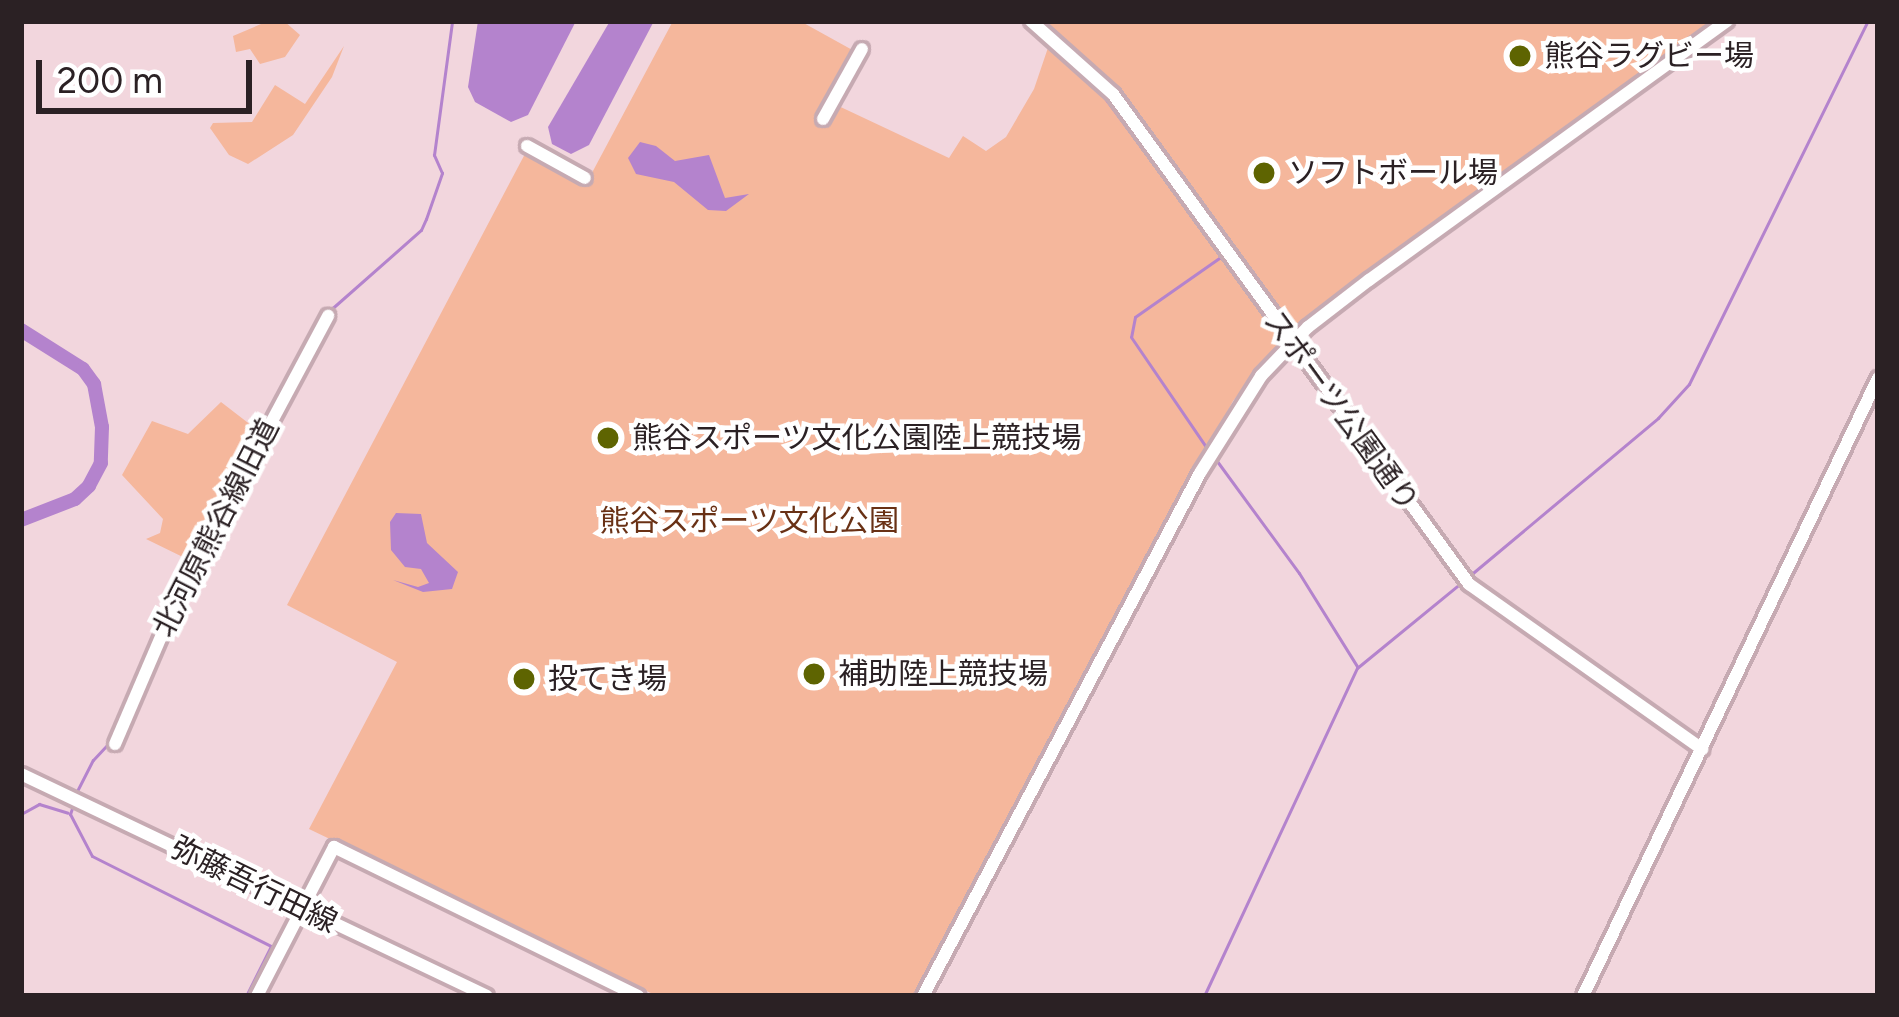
<!DOCTYPE html>
<html>
<head>
<meta charset="utf-8">
<style>
	body { margin:0 }
	#map { position:relative; width:1899px; height:1017px; overflow:hidden; background:#f2d6dd; font-family:Figtree,"Noto Sans JP",sans-serif }
	div>[style] { position:absolute }
	.green>* { inset:0; background:#f5b79c }
	.water>* { inset:0; background:#b483cd }
	.stream>* { height:3px; margin:-1.5px; padding:0 1.5px; transform-origin:1.5px; border-radius:1.5px; background:#b483cd }
	.river>* { height:14px; margin:-7px; padding:0 7px; transform-origin:7px; border-radius:7px; background:#b483cd }
	.roads { filter:drop-shadow(3px 0 #c6aab2) drop-shadow(-3px 0 #c6aab2) drop-shadow(0 3px #c6aab2) drop-shadow(0 -3px #c6aab2) }
	.secondary>* { height:12px; margin:-6px; padding:0 6px; transform-origin:6px; border-radius:6px; background:#fff }
	.dots>* { width:33px; height:33px; translate:-50% -50%; box-sizing:border-box; border:6px solid #fff; border-radius:50% }
	span { translate:-50% -50%; white-space:nowrap; text-align:center; line-height:1.15; -webkit-text-stroke:9px #fff; paint-order:stroke }
	.poi-label { font-size:30px; color:#2b2124 }
	.left { translate:0 -50%; text-align:left }
	.street-label { font-size:30px; color:#2b2124 }
	.park-label { font-size:30px; color:#693115 }
	.frame { position:absolute; inset:0; border:24px solid #2b2124; pointer-events:none }
	.scale { position:absolute; left:36px; top:60px; width:216px; height:54px; box-sizing:border-box; border:6px solid #2b2124; border-top:0; padding-left:15px; font-size:36px; line-height:42px; white-space:nowrap; color:#2b2124; -webkit-text-stroke:9px #fff; paint-order:stroke }
</style>
</head>
<body>
<div id="map">
	<div class="green">
		<div style="clip-path:polygon(268px 21px,284px 21px,300px 35px,285px 57px,260px 64px,250px 49px,236px 52px,233px 36px)"></div>
		<div style="clip-path:polygon(673px 21px,800px 21px,856px 52px,830px 102px,949px 158px,963px 136px,986px 151px,1006px 137px,1034px 89px,1054px 30px,1042px 21px,1716px 21px,1321px 307px,1275px 349px,1233px 401px,915px 996px,657px 996px,309px 829px,397px 662px,287px 605px,526px 152px,586px 184px)"></div>
		<div style="clip-path:polygon(344px 46px,332px 77px,293px 135px,248px 164px,229px 155px,210px 128px,213px 123px,252px 122px,275px 85px,305px 104px)"></div>
		<div style="clip-path:polygon(221px 402px,256px 429px,191px 561px,146px 539px,160px 533px,163px 519px,122px 475px,152px 421px,188px 434px)"></div>
	</div>
	<div class="water">
		<div style="clip-path:polygon(478px 21px,576px 21px,528px 115px,511px 122px,475px 102px,468px 87px)"></div>
		<div style="clip-path:polygon(610px 21px,654px 21px,589px 145px,571px 154px,552px 144px,548px 127px)"></div>
		<div style="clip-path:polygon(640px 142px,656px 146px,675px 161px,709px 155px,725px 198px,749px 194px,726px 211px,708px 210px,674px 182px,636px 174px,628px 158px)"></div>
		<div style="clip-path:polygon(396px 513px,421px 514px,427px 543px,458px 572px,452px 589px,423px 592px,393px 580px,418px 587px,429px 583px,421px 569px,405px 567px,391px 550px,390px 522px)"></div>
	</div>
	<div class="stream">
		<div style="left:1099px;top:90px;width:207px;rotate:53.5deg"></div>
		<div style="left:1222px;top:256px;width:106px;rotate:145deg"></div>
		<div style="left:1135px;top:317px;width:20px;rotate:101deg"></div>
		<div style="left:1131px;top:337px;width:137px;rotate:55.7deg"></div>
		<div style="left:328px;top:312px;width:124px;rotate:-41.4deg"></div>
		<div style="left:421px;top:230px;width:12px;rotate:-66deg"></div>
		<div style="left:426px;top:219px;width:49px;rotate:-70.8deg"></div>
		<div style="left:442px;top:173px;width:20px;rotate:-114deg"></div>
		<div style="left:434px;top:155px;width:135px;rotate:-82.3deg"></div>
		<div style="left:274px;top:404px;width:92px;rotate:-61.5deg"></div>
		<div style="left:1214px;top:457px;width:144px;rotate:53.8deg"></div>
		<div style="left:1299px;top:573px;width:110px;rotate:58.1deg"></div>
		<div style="left:187px;top:568px;width:50px;rotate:-62.4deg"></div>
		<div style="left:1468px;top:577px;width:248px;rotate:-39.9deg"></div>
		<div style="left:1658px;top:418px;width:46px;rotate:-47.6deg"></div>
		<div style="left:1689px;top:384px;width:405px;rotate:-63.8deg"></div>
		<div style="left:76px;top:793px;width:37px;rotate:-63deg"></div>
		<div style="left:93px;top:760px;width:25px;rotate:-47deg"></div>
		<div style="left:74px;top:802px;width:13px;rotate:108deg"></div>
		<div style="left:70px;top:814px;width:47px;rotate:62.4deg"></div>
		<div style="left:92px;top:856px;width:200px;rotate:26.7deg"></div>
		<div style="left:271px;top:946px;width:56px;rotate:116.6deg"></div>
		<div style="left:21px;top:814px;width:21px;rotate:-29deg"></div>
		<div style="left:39px;top:804px;width:30px;rotate:17deg"></div>
		<div style="left:1204px;top:996px;width:362px;rotate:-65deg"></div>
		<div style="left:1357px;top:668px;width:134px;rotate:-39.3deg"></div>
	</div>
	<div class="river">
		<div style="left:21px;top:330px;width:73px;rotate:32.2deg"></div>
		<div style="left:83px;top:369px;width:19px;rotate:54deg"></div>
		<div style="left:94px;top:384px;width:44px;rotate:79.5deg"></div>
		<div style="left:102px;top:427px;width:36px;rotate:92deg"></div>
		<div style="left:101px;top:463px;width:26px;rotate:118deg"></div>
		<div style="left:89px;top:486px;width:19px;rotate:137deg"></div>
		<div style="left:75px;top:499px;width:58px;rotate:158.7deg"></div>
	</div>
	<div class="roads">
		<div class="secondary">
			<div style="left:1031px;top:21px;width:110px;rotate:41.7deg"></div>
			<div style="left:1113px;top:94px;width:606px;rotate:54deg"></div>
			<div style="left:1469px;top:584px;width:286px;rotate:35.3deg"></div>
			<div style="left:823px;top:119px;width:80px;rotate:-60.9deg"></div>
			<div style="left:527px;top:146px;width:66px;rotate:28.9deg"></div>
			<div style="left:115px;top:744px;width:160px;rotate:-66.8deg"></div>
			<div style="left:178px;top:597px;width:319px;rotate:-61.9deg"></div>
			<div style="left:21px;top:774px;width:516px;rotate:25.47deg"></div>
			<div style="left:257px;top:996px;width:168px;rotate:-62.7deg"></div>
			<div style="left:334px;top:847px;width:339px;rotate:26.1deg"></div>
			<div style="left:923px;top:996px;width:592px;rotate:-62.09deg"></div>
			<div style="left:1200px;top:473px;width:115px;rotate:-57.8deg"></div>
			<div style="left:1261px;top:376px;width:68px;rotate:-46.2deg"></div>
			<div style="left:1308px;top:327px;width:77px;rotate:-37.6deg"></div>
			<div style="left:1369px;top:280px;width:442px;rotate:-35.9deg"></div>
			<div style="left:1583px;top:996px;width:685px;rotate:-64.48deg"></div>
		</div>
	</div>
	<div class="dots">
		<div style="left:1520px;top:56px;background:#5e6401"></div>
		<div style="left:1264px;top:173px;background:#5e6401"></div>
		<div style="left:608px;top:438px;background:#5e6401"></div>
		<div style="left:814px;top:674px;background:#5e6401"></div>
		<div style="left:524px;top:679px;background:#5e6401"></div>
	</div>
	<div class="poi-label">
		<span class="left" style="left:1544px;top:56px">熊谷ラグビー場</span>
		<span class="left" style="left:1288px;top:173px">ソフトボール場</span>
		<span class="left" style="left:632px;top:438px">熊谷スポーツ文化公園陸上競技場</span>
		<span class="left" style="left:838px;top:674px">補助陸上競技場</span>
		<span class="left" style="left:548px;top:679px">投てき場</span>
	</div>
	<div class="street-label">
		<span style="left:1341px;top:411px;rotate:54deg">スポーツ公園通り</span>
		<span style="left:216px;top:528px;rotate:-63deg">北河原熊谷線旧道</span>
		<span style="left:254px;top:885px;rotate:26deg">弥藤吾行田線</span>
	</div>
	<div class="park-label">
		<span style="left:749px;top:521px">熊谷スポーツ文化公園</span>
	</div>
	<div class="frame"></div>
	<div class="scale">200 m</div>
</div>
</body>
</html>
